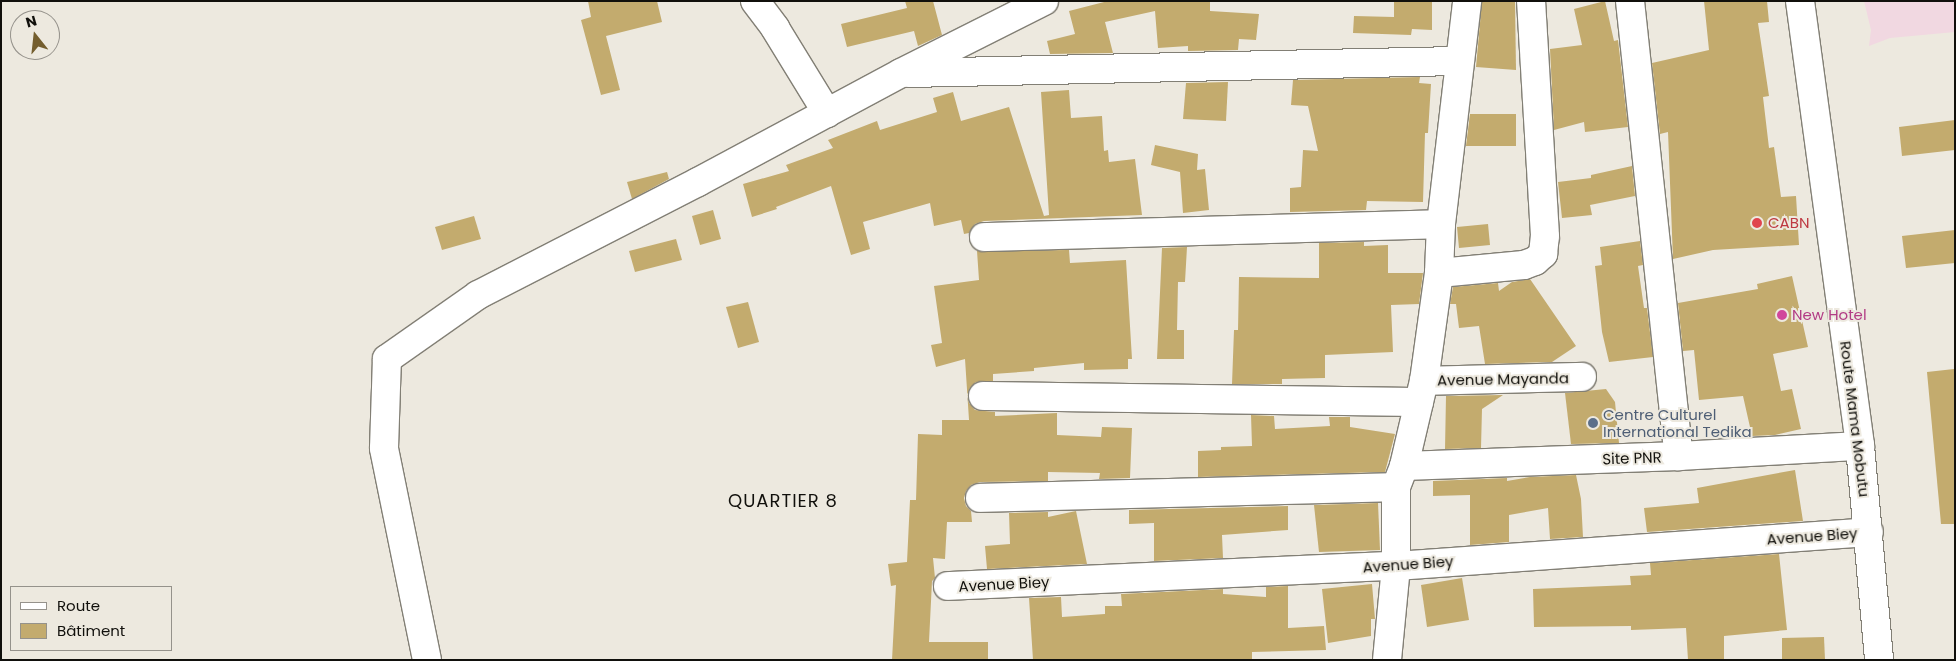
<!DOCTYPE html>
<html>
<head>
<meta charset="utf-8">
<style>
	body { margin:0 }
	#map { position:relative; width:1956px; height:661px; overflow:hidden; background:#ede9df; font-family:Poppins,sans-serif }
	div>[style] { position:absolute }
	.commercial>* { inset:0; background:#f1d8e1 }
	.building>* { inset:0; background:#c3ab6e }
	.roads { filter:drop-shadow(1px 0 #827f75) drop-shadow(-1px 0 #827f75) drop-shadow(0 1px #827f75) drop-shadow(0 -1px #827f75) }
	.minor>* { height:28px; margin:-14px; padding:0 14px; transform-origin:14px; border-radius:14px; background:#fff }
	.dots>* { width:14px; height:14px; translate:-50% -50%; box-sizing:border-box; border:2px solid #ede9df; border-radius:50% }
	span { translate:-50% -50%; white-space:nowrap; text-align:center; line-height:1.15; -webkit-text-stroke:4px #ede9df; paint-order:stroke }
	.health-label { font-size:15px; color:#be3a42 }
	.left { translate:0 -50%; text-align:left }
	.hotel-label { font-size:15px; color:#b23c85 }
	.street-label { font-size:15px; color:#11100c }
	.service-label { font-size:15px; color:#4e5e75 }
	.quarter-label { font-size:18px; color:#11100c; letter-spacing:1px }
	.frame { position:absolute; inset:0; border:2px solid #11100c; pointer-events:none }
	.legend { position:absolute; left:10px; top:586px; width:162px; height:65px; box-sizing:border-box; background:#ede9df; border:1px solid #95928b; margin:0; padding:6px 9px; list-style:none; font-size:15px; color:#11100c }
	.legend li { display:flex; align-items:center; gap:10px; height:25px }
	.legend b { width:25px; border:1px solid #95928b }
	.north { position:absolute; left:10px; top:10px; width:50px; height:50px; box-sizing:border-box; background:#ede9df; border:1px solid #95928b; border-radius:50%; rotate:344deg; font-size:14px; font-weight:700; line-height:20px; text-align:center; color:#11100c }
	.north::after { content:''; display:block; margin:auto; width:18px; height:22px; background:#745e2e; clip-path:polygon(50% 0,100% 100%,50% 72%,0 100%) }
</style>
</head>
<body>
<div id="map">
	<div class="commercial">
		<div style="clip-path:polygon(1864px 1px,1955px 1px,1955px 32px,1890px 38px,1869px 46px,1871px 30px)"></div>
	</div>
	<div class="building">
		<div style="clip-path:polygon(588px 1px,657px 1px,662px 22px,606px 36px,620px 90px,601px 95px,581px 20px,591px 17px)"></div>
		<div style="clip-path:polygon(905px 1px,933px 1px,942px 35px,918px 46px,914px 31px,847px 47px,841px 24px,907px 8px)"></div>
		<div style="clip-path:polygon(1108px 1px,1210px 1px,1210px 11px,1259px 14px,1256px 40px,1239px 39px,1238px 50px,1188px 51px,1188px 46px,1158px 48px,1155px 11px,1105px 22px,1113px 53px,1050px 54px,1047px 41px,1075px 34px,1069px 11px)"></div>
		<div style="clip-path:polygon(1394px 1px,1432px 1px,1432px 30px,1412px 29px,1411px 35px,1353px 33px,1354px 16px,1394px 17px)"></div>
		<div style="clip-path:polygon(1482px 1px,1515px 1px,1516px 70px,1476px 67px)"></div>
		<div style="clip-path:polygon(1605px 1px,1614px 41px,1618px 40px,1628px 127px,1585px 132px,1584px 122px,1554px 130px,1550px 49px,1582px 45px,1574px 9px)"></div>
		<div style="clip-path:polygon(1704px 1px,1767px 1px,1769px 22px,1758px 23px,1769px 96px,1763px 97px,1769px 148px,1774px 147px,1781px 197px,1796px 196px,1799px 245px,1713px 250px,1673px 259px,1668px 132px,1660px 134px,1652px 63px,1709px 50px)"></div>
		<div style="clip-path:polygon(1420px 77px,1419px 83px,1431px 84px,1428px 133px,1425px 133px,1423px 202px,1367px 201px,1366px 210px,1290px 212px,1290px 188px,1301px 187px,1303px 150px,1318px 151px,1308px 106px,1291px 105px,1293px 80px)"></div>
		<div style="clip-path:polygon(1228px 82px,1226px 121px,1183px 119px,1186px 83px)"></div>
		<div style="clip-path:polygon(1069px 90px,1071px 118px,1102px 116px,1104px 151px,1108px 150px,1109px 162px,1135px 159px,1142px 215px,984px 221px,975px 224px,969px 233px,964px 234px,961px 220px,934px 226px,930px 203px,863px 222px,870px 249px,851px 255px,831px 186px,776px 207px,777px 209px,752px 217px,743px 184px,789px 171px,786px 165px,833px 148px,828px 140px,877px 121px,880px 130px,937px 112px,933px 98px,953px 92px,961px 121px,1009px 107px,1044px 216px,1049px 215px,1041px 92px)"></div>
		<div style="clip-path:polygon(1470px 114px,1516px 114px,1516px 146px,1466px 146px)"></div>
		<div style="clip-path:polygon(1955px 120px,1955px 150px,1902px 156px,1899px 127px)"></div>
		<div style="clip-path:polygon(1155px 145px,1198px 154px,1197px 170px,1205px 169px,1209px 210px,1183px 213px,1180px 172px,1151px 165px)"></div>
		<div style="clip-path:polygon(1632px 166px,1635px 196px,1590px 205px,1592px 215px,1562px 218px,1558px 182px,1591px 178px,1591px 175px)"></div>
		<div style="clip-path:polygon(667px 172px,669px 179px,632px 199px,627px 182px)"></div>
		<div style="clip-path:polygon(713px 210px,721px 239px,700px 245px,692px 216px)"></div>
		<div style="clip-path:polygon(474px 216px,481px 239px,442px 250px,435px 227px)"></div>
		<div style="clip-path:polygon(1488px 224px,1490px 245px,1459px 248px,1457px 227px)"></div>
		<div style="clip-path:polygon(1955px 230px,1955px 263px,1906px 268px,1902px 236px)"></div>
		<div style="clip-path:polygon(676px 239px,682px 260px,635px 272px,629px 251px)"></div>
		<div style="clip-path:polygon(1640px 241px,1643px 265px,1638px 266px,1644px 308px,1647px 308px,1653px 357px,1609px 362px,1602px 332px,1595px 266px,1602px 265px,1600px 247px)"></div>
		<div style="clip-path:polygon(1364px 242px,1364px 246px,1388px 245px,1388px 273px,1423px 273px,1419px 304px,1391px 305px,1393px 352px,1325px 355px,1325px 378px,1282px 379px,1282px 384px,1232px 384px,1234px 330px,1238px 330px,1239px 277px,1319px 278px,1319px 243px)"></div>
		<div style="clip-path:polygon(1187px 247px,1185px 282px,1178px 282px,1177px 330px,1184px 330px,1184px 359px,1157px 359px,1162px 248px)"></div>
		<div style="clip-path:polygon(1069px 250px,1070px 263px,1126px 260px,1132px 359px,1128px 359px,1128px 369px,1084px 370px,1084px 363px,1034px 368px,1034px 371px,993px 374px,993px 381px,976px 382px,970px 388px,967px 395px,969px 403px,975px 410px,995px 412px,995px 416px,1057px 413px,1057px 435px,1101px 437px,1102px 427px,1132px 428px,1130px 478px,1099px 479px,1100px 473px,1048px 472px,1048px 481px,980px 482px,971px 485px,966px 491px,964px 498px,966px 506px,971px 511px,972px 522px,947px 522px,945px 559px,933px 558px,935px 578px,932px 581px,929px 642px,988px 642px,988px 660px,892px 660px,896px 585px,891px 586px,888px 564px,907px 562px,910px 500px,916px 500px,918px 434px,942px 435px,942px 420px,969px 420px,965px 359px,936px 367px,931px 345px,942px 343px,934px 286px,979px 280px,977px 251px)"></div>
		<div style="clip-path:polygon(1792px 276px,1808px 347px,1773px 354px,1781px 391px,1792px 389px,1801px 429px,1775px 435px,1752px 436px,1743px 396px,1699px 400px,1694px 350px,1683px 351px,1678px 303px,1758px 289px,1757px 284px)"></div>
		<div style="clip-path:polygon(1530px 279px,1576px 346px,1552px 362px,1485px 364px,1479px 326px,1459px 328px,1456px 304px,1450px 304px,1453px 287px,1498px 283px,1499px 291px,1512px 282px)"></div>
		<div style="clip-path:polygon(748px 302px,759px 342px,738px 348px,726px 307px)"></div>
		<div style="clip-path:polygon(1954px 369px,1955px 524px,1941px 524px,1927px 372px)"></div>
		<div style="clip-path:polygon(1606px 389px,1615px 402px,1619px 443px,1571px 444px,1565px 393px)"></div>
		<div style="clip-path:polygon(1503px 395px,1482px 409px,1481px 448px,1445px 449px,1446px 396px)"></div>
		<div style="clip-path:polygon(1251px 415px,1274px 416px,1275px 429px,1330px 426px,1329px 417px,1350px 417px,1350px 427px,1395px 434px,1385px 472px,1198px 477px,1198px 451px,1221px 450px,1221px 447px,1252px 446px)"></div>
		<div style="clip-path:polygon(1795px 470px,1803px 521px,1647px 532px,1644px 508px,1699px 503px,1697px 488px)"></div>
		<div style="clip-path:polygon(1576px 475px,1581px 499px,1583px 537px,1550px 539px,1548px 508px,1509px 515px,1509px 542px,1470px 545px,1470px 495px,1433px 496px,1433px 481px,1507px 478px,1507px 481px,1530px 477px)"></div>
		<div style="clip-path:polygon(1378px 503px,1380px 550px,1319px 552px,1314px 505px)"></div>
		<div style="clip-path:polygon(1288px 506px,1288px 530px,1222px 535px,1223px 558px,1154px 561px,1154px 523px,1129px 524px,1129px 510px)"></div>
		<div style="clip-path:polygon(1076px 511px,1087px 564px,987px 569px,985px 546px,1010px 544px,1009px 513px,1048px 512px,1048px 517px)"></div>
		<div style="clip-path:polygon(1779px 554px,1787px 630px,1724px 636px,1724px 660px,1688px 660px,1686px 628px,1631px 630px,1631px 626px,1534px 627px,1533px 589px,1631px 585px,1630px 576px,1651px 575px,1650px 563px)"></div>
		<div style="clip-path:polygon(1462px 578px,1469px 620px,1427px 627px,1421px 585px)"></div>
		<div style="clip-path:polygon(1372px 584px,1375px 619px,1371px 619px,1371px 636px,1328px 643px,1322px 589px)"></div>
		<div style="clip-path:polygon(1288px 586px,1288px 628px,1324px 626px,1326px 650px,1252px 652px,1252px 660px,1033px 660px,1029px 598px,1061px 597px,1062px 617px,1105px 614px,1105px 606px,1122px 606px,1121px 594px,1223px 589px,1223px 594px,1266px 597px,1266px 587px)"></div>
		<div style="clip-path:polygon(1824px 637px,1825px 660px,1782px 660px,1782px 638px)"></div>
	</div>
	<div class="roads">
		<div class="minor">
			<div style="left:755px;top:1px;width:34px;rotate:53deg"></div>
			<div style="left:775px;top:28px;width:100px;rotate:58.5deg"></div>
			<div style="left:1630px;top:1px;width:458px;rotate:83.9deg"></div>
			<div style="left:1800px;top:1px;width:449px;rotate:82.3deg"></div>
			<div style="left:1860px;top:446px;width:215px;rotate:84.9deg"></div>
			<div style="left:908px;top:73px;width:550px;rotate:-1.25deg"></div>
			<div style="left:984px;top:237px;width:457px;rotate:-1.6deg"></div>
			<div style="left:1439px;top:273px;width:85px;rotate:-5.4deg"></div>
			<div style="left:1524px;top:265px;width:12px;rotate:-20deg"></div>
			<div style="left:1535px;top:261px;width:11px;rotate:-41deg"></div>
			<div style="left:1543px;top:254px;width:18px;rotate:-84deg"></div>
			<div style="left:1545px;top:236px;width:235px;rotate:-93.4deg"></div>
			<div style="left:1424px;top:381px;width:158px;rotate:-1.5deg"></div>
			<div style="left:983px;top:396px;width:436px;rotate:0.8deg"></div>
			<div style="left:1404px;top:466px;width:275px;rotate:-2.1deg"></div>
			<div style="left:1679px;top:456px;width:181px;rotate:-3.2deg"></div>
			<div style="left:980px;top:498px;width:416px;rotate:-1.5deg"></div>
			<div style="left:948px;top:586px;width:448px;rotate:-2.6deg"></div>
			<div style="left:1396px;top:566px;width:474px;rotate:-4.1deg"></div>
			<div style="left:427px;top:660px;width:216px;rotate:-101.5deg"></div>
			<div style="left:384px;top:448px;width:89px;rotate:-88.1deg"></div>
			<div style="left:387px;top:359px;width:111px;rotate:-35.1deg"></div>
			<div style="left:478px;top:295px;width:247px;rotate:-27.2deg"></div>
			<div style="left:698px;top:182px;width:230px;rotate:-28.2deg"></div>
			<div style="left:901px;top:73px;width:160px;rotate:-26.7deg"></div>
			<div style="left:1387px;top:660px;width:94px;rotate:-84.5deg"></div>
			<div style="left:1396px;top:566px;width:79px;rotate:-90deg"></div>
			<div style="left:1396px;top:487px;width:22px;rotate:-69deg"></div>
			<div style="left:1404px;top:466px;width:87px;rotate:-76.8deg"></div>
			<div style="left:1424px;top:381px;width:109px;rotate:-82.1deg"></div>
			<div style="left:1439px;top:273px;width:49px;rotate:-87.7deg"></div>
			<div style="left:1441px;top:224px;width:225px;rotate:-83.3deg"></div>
		</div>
	</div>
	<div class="dots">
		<div style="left:1757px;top:223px;background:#e0444e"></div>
		<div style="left:1782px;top:315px;background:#d1479c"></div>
		<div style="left:1593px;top:423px;background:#5c6f8a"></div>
	</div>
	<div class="health-label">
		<span class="left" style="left:1768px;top:223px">CABN</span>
	</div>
	<div class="hotel-label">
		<span class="left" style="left:1792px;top:315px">New Hotel</span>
	</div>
	<div class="street-label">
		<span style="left:1503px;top:379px;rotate:-1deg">Avenue Mayanda</span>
		<span style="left:1855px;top:419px;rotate:83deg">Route Mama Mobutu</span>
		<span style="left:1632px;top:458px;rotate:-2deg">Site PNR</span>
		<span style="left:1812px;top:536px;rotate:-4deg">Avenue Biey</span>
		<span style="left:1408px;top:564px;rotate:-4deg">Avenue Biey</span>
		<span style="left:1004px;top:584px;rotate:-3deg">Avenue Biey</span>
	</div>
	<div class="service-label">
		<span class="left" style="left:1603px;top:423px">Centre Culturel<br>International Tedika</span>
	</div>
	<div class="quarter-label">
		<span style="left:783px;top:501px">QUARTIER 8</span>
	</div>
	<div class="frame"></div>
	<ul class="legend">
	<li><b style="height:6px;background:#fff"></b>Route</li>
	<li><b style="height:14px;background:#c3ab6e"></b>Bâtiment</li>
	</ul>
	<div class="north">N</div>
</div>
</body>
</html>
